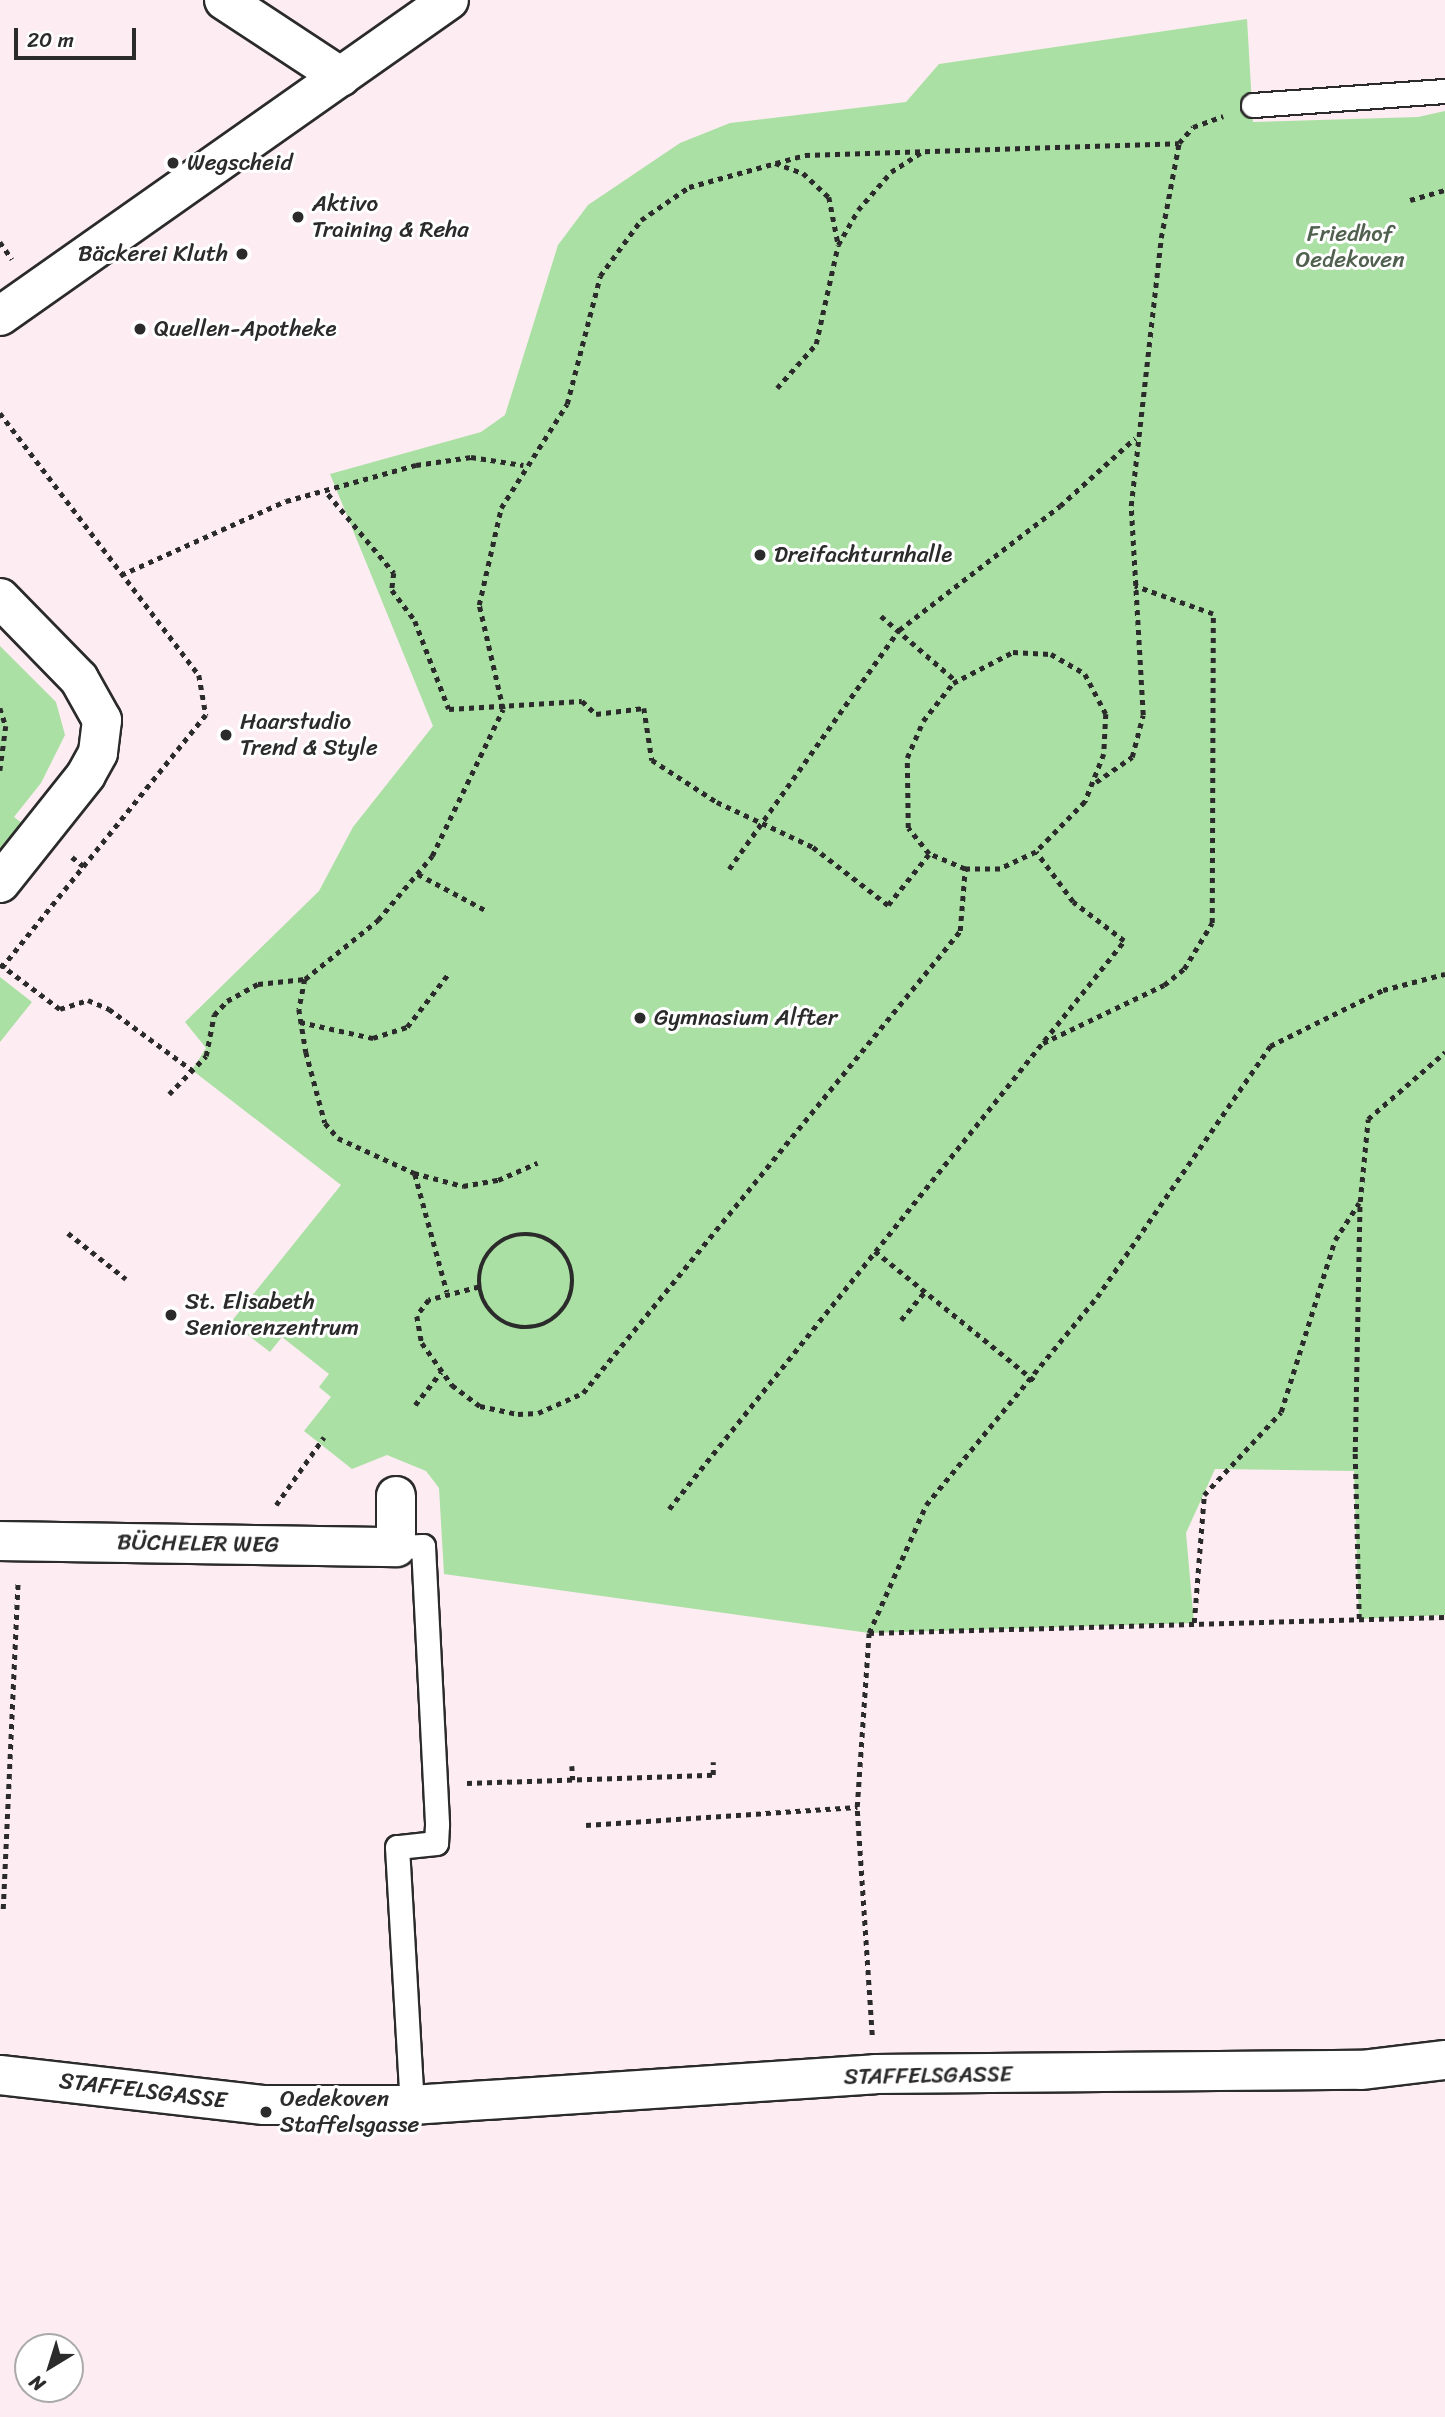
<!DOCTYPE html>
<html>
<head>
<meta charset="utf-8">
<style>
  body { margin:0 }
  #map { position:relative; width:1445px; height:2417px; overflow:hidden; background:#fdecf2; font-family:Sriracha,sans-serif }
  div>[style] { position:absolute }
  .green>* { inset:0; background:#aae0a3 }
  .path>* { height:4.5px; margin-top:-2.25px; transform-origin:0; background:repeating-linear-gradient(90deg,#2b2b2b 0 5px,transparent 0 10px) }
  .path>.ring { margin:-2.25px; padding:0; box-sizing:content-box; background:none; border:4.5px solid #2b2b2b; border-radius:50% }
  .roads { filter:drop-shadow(2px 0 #2b2b2b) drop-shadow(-2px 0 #2b2b2b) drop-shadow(0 2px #2b2b2b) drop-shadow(0 -2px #2b2b2b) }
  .service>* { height:23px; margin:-11.5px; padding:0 11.5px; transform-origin:11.5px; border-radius:11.5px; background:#fff }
  .minor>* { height:38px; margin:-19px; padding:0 19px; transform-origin:19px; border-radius:19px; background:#fff }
  .tertiary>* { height:38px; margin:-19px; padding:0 19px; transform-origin:19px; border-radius:19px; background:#fff }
  .dots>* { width:19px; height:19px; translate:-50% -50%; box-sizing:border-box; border:4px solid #fff; border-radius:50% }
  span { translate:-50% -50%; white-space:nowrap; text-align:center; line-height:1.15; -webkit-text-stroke:6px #fff; paint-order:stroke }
  .poi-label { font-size:23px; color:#2b2b2b }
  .left { translate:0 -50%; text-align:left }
  .right { translate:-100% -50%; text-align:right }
  .park-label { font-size:23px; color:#51614f }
  .street-label { font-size:23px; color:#2b2b2b }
  .north { position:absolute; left:14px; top:2333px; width:70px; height:70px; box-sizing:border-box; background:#fff; border:2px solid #aaa; border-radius:50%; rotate:218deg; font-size:19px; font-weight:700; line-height:28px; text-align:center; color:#2b2b2b }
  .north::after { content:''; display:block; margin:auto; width:24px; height:32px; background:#2b2b2b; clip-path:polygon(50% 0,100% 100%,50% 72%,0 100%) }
  .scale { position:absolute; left:14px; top:28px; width:122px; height:32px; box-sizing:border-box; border:4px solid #2b2b2b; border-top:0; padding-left:9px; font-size:21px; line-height:24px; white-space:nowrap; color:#2b2b2b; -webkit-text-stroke:5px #fff; paint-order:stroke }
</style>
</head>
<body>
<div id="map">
  <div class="green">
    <i style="clip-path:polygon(1247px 19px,1253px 122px,1418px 117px,1445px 111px,1445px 1615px,1359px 1619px,1354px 1471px,1215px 1469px,1186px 1533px,1194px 1623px,869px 1633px,444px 1574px,439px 1488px,426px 1471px,387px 1455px,352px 1469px,304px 1431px,331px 1397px,319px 1387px,329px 1374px,282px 1337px,270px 1352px,231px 1322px,341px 1185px,192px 1070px,206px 1048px,185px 1022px,319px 891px,353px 827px,433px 726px,330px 474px,481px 432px,505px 415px,558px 245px,588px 205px,680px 143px,730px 123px,906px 102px,939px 64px)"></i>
    <i style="clip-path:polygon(0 646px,56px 702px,65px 735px,41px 783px,14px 817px,23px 824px,0 853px)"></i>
    <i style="clip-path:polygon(0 977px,32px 1002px,0 1042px)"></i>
  </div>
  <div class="path">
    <i style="left:775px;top:163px;width:30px;rotate:20deg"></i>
    <i style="left:803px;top:173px;width:35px;rotate:43deg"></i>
    <i style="left:829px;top:197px;width:47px;rotate:78.9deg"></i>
    <i style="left:1410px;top:200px;width:36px;rotate:-16deg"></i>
    <i style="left:0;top:242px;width:21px;rotate:55deg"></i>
    <i style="left:777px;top:388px;width:59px;rotate:-48.4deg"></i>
    <i style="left:816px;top:344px;width:101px;rotate:-77.5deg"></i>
    <i style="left:838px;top:245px;width:40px;rotate:-60.3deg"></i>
    <i style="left:858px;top:210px;width:50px;rotate:-49deg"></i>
    <i style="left:891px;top:172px;width:40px;rotate:-32.9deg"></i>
    <i style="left:0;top:413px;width:329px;rotate:52.8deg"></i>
    <i style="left:199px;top:675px;width:41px;rotate:80.1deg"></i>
    <i style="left:206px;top:715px;width:328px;rotate:128.9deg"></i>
    <i style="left:328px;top:494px;width:103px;rotate:50.1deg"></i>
    <i style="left:394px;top:573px;width:17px;rotate:97deg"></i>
    <i style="left:392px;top:590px;width:39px;rotate:53deg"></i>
    <i style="left:415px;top:621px;width:94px;rotate:68.9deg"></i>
    <i style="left:449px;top:709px;width:133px;rotate:-3.4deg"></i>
    <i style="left:582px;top:701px;width:19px;rotate:43deg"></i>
    <i style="left:596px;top:714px;width:48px;rotate:-7.1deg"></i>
    <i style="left:644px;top:708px;width:53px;rotate:81.3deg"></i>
    <i style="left:652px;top:760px;width:77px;rotate:32.9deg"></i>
    <i style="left:717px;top:802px;width:106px;rotate:25.1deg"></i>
    <i style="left:813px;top:847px;width:95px;rotate:37.7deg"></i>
    <i style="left:888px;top:905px;width:65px;rotate:-51.2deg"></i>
    <i style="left:121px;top:575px;width:181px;rotate:-24.2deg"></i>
    <i style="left:286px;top:501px;width:135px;rotate:-15.5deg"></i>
    <i style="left:416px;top:465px;width:56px;rotate:-8.3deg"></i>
    <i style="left:471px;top:457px;width:53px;rotate:8.7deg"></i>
    <i style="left:881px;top:616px;width:99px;rotate:40.9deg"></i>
    <i style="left:1013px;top:652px;width:38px;rotate:3deg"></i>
    <i style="left:1051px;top:654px;width:39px;rotate:30deg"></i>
    <i style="left:1085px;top:674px;width:45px;rotate:62.3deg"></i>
    <i style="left:1106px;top:714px;width:40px;rotate:92.9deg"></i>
    <i style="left:1104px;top:754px;width:52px;rotate:111.6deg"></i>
    <i style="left:1085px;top:802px;width:70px;rotate:134.4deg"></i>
    <i style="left:1036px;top:852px;width:40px;rotate:155deg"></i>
    <i style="left:1000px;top:869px;width:35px;rotate:180deg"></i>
    <i style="left:965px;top:869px;width:39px;rotate:-157deg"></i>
    <i style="left:929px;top:854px;width:33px;rotate:-129deg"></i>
    <i style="left:908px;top:828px;width:70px;rotate:-90.8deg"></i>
    <i style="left:907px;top:758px;width:40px;rotate:-66.6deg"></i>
    <i style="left:923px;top:721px;width:48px;rotate:-51.7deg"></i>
    <i style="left:953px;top:683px;width:68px;rotate:-27.3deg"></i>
    <i style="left:0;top:708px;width:19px;rotate:72deg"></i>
    <i style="left:6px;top:726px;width:45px;rotate:97.6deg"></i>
    <i style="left:1096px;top:782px;width:44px;rotate:-34.8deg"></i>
    <i style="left:1132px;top:757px;width:43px;rotate:-75.3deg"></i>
    <i style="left:1143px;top:715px;width:209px;rotate:-93.3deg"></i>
    <i style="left:1131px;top:506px;width:270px;rotate:-83.6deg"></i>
    <i style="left:1161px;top:238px;width:97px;rotate:-79.3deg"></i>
    <i style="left:1179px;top:143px;width:21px;rotate:-49deg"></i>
    <i style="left:1193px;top:127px;width:32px;rotate:-20deg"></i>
    <i style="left:72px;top:857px;width:16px;rotate:38deg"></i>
    <i style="left:729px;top:869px;width:293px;rotate:-54.6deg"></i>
    <i style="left:899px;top:630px;width:203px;rotate:-37.6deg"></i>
    <i style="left:1060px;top:506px;width:101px;rotate:-42.2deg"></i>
    <i style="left:418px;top:874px;width:78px;rotate:28.2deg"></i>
    <i style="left:0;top:964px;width:75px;rotate:36.9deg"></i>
    <i style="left:60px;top:1009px;width:29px;rotate:-18deg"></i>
    <i style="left:88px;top:1000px;width:23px;rotate:23deg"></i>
    <i style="left:109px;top:1009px;width:103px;rotate:36.3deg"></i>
    <i style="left:305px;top:979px;width:31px;rotate:101deg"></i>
    <i style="left:299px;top:1009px;width:44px;rotate:80.8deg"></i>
    <i style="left:306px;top:1052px;width:73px;rotate:75deg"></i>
    <i style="left:325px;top:1123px;width:20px;rotate:49deg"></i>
    <i style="left:338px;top:1138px;width:84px;rotate:24.7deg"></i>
    <i style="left:414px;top:1173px;width:51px;rotate:14.9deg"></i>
    <i style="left:463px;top:1186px;width:36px;rotate:-10deg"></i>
    <i style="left:498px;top:1180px;width:43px;rotate:-23.6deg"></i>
    <i style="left:300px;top:1022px;width:75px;rotate:12.4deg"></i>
    <i style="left:373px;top:1038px;width:36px;rotate:-18deg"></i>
    <i style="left:407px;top:1027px;width:68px;rotate:-52.1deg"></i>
    <i style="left:1043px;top:1043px;width:134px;rotate:-25.6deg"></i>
    <i style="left:1164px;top:985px;width:26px;rotate:-39deg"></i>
    <i style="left:1184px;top:969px;width:54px;rotate:-58.7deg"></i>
    <i style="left:1212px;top:923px;width:309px;rotate:-89.8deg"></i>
    <i style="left:1213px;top:614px;width:83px;rotate:-160.3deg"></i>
    <i style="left:169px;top:1094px;width:53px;rotate:-45.8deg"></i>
    <i style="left:206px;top:1056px;width:42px;rotate:-79deg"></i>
    <i style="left:214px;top:1015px;width:19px;rotate:-47deg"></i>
    <i style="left:227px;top:1001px;width:35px;rotate:-29deg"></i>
    <i style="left:258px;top:984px;width:47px;rotate:-6.1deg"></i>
    <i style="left:305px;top:979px;width:94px;rotate:-38.9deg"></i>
    <i style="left:378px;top:920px;width:84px;rotate:-49.8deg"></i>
    <i style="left:432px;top:856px;width:163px;rotate:-64.2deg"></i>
    <i style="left:503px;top:709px;width:107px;rotate:-103deg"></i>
    <i style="left:479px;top:605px;width:99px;rotate:-77.2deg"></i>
    <i style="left:501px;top:508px;width:123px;rotate:-57.6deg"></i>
    <i style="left:567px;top:404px;width:132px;rotate:-75.5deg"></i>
    <i style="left:600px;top:276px;width:69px;rotate:-53.8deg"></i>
    <i style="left:641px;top:220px;width:58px;rotate:-34.5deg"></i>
    <i style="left:689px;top:187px;width:120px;rotate:-15.4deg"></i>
    <i style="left:805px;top:155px;width:374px;rotate:-1.8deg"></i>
    <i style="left:415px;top:1174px;width:122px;rotate:74.8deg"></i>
    <i style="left:68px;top:1233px;width:74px;rotate:38.4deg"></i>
    <i class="ring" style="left:479px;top:1234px;width:89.5px;height:89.5px"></i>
    <i style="left:875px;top:1251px;width:206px;rotate:39.1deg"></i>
    <i style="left:479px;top:1287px;width:52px;rotate:165.4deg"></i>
    <i style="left:429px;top:1300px;width:20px;rotate:127deg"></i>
    <i style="left:417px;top:1316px;width:27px;rotate:80deg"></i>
    <i style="left:422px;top:1343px;width:52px;rotate:54.5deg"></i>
    <i style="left:452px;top:1385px;width:35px;rotate:37deg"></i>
    <i style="left:480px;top:1406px;width:39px;rotate:12deg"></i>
    <i style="left:518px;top:1414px;width:20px;rotate:-3deg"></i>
    <i style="left:538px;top:1413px;width:49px;rotate:-24deg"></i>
    <i style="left:583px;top:1393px;width:596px;rotate:-50.78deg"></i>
    <i style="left:960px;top:931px;width:62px;rotate:-85.4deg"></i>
    <i style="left:901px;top:1320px;width:38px;rotate:-50deg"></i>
    <i style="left:415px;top:1405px;width:42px;rotate:-51.8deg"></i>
    <i style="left:276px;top:1505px;width:83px;rotate:-54.8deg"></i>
    <i style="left:669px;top:1509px;width:728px;rotate:-51.3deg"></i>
    <i style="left:1124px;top:941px;width:64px;rotate:-142.6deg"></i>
    <i style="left:1073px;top:902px;width:62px;rotate:-126.5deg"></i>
    <i style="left:1359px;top:1619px;width:167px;rotate:-91.4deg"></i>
    <i style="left:1355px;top:1452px;width:250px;rotate:-88.9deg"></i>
    <i style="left:1360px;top:1202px;width:83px;rotate:-84.5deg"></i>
    <i style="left:1368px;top:1119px;width:102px;rotate:-41deg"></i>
    <i style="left:1194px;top:1623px;width:128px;rotate:-85.5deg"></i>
    <i style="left:1204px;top:1495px;width:113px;rotate:-47.1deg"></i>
    <i style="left:1281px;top:1412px;width:180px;rotate:-72.6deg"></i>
    <i style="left:1335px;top:1240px;width:44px;rotate:-57deg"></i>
    <i style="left:869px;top:1633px;width:140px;rotate:-66deg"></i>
    <i style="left:926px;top:1505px;width:269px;rotate:-50.6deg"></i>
    <i style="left:1097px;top:1297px;width:305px;rotate:-55.4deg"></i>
    <i style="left:1270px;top:1046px;width:126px;rotate:-26.4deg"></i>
    <i style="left:1383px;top:990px;width:64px;rotate:-14.5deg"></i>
    <i style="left:572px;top:1766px;width:14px;rotate:86deg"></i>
    <i style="left:467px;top:1783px;width:246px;rotate:-1.9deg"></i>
    <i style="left:713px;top:1775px;width:13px;rotate:-90deg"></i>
    <i style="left:586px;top:1825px;width:272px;rotate:-3.8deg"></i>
    <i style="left:3px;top:1909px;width:328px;rotate:-87.4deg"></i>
    <i style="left:872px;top:2035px;width:228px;rotate:-93.8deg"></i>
    <i style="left:857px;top:1807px;width:174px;rotate:-86.1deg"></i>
    <i style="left:869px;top:1633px;width:576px;rotate:-1.59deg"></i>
  </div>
  <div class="roads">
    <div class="service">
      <i style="left:1253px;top:105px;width:193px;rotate:-4.2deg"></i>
      <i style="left:396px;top:1547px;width:27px;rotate:-2deg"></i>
      <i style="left:423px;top:1546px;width:279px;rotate:87.1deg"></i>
      <i style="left:437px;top:1825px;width:18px;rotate:93deg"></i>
      <i style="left:436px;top:1843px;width:39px;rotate:174deg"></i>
      <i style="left:397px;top:1847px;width:258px;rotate:86.7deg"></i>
    </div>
    <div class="minor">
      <i style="left:224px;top:0;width:140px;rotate:33.3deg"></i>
      <i style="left:0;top:598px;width:113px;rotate:45.7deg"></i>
      <i style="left:79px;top:679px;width:47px;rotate:60.7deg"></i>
      <i style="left:102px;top:720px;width:33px;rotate:97deg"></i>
      <i style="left:98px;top:753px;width:25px;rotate:119deg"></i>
      <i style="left:86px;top:775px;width:138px;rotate:128.5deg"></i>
      <i style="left:0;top:1541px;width:396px;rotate:0.9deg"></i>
      <i style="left:396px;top:1547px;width:51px;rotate:-90deg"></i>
      <i style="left:0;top:2075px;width:266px;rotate:6.5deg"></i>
      <i style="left:264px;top:2105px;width:148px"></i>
      <i style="left:412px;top:2105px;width:464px;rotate:-3.8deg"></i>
      <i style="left:875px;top:2074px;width:486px;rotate:-0.5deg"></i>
      <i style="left:1361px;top:2070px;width:85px;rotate:-6.8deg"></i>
    </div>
    <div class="tertiary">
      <i style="left:0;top:316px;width:549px;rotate:-35.14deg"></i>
    </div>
  </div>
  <div class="dots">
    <i style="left:173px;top:163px;background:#2b2b2b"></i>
    <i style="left:298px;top:217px;background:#2b2b2b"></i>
    <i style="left:242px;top:254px;background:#2b2b2b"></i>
    <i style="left:140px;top:329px;background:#2b2b2b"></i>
    <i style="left:760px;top:555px;background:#2b2b2b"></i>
    <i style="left:226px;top:735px;background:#2b2b2b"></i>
    <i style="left:640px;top:1018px;background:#2b2b2b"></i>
    <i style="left:171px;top:1315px;background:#2b2b2b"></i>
    <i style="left:266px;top:2112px;background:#2b2b2b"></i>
  </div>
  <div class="poi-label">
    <span class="left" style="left:187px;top:163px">Wegscheid</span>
    <span class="left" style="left:312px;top:217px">Aktivo<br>Training &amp; Reha</span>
    <span class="right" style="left:228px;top:254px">Bäckerei Kluth</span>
    <span class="left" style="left:154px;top:329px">Quellen-Apotheke</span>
    <span class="left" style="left:774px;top:555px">Dreifachturnhalle</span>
    <span class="left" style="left:240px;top:735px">Haarstudio<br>Trend &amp; Style</span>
    <span class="left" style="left:654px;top:1018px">Gymnasium Alfter</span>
    <span class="left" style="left:185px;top:1315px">St. Elisabeth<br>Seniorenzentrum</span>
    <span class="left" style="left:280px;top:2112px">Oedekoven<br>Staffelsgasse</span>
  </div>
  <div class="park-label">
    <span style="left:1350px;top:247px">Friedhof<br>Oedekoven</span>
  </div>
  <div class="street-label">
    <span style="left:198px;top:1544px;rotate:1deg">BÜCHELER WEG</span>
    <span style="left:928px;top:2076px;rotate:-1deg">STAFFELSGASSE</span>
    <span style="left:143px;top:2091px;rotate:7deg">STAFFELSGASSE</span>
  </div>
  <div class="north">N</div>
  <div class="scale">20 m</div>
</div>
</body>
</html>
